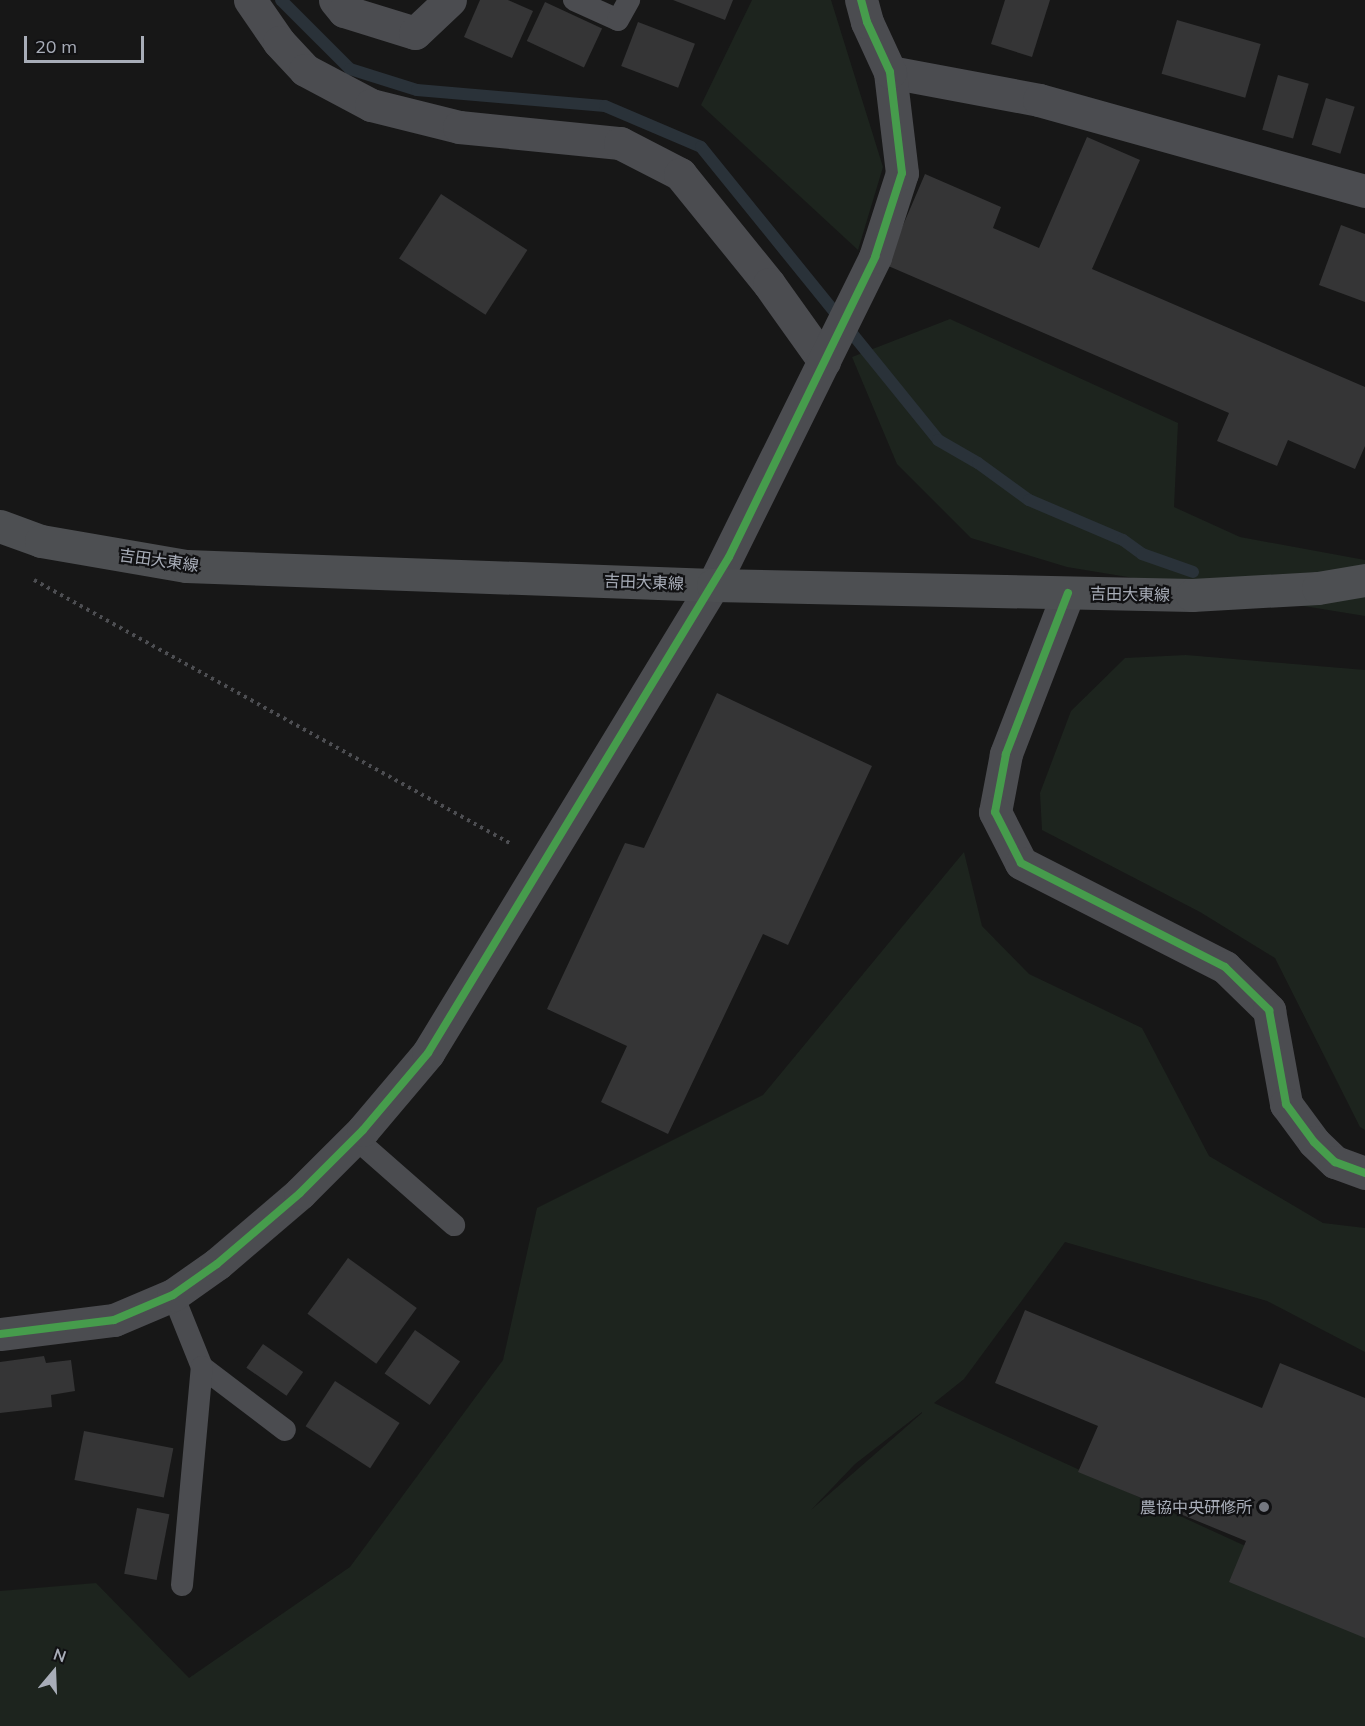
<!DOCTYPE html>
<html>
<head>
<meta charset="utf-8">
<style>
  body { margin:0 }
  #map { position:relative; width:1365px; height:1726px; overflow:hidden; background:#171717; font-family:Mulish,"Noto Sans JP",sans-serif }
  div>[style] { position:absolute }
  .green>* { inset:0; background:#1d241e }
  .stream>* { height:12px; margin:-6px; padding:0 6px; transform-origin:6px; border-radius:6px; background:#2a3239 }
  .building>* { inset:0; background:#353536; transform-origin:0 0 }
  .path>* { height:4px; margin-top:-2px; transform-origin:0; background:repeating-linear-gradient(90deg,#4d4e52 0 3px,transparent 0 7.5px) }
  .service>* { height:22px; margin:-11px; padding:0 11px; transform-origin:11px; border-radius:11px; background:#4b4c50 }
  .minor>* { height:33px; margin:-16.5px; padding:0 16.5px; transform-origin:16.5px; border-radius:16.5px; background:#4b4c50 }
  .tertiary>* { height:33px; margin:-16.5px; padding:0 16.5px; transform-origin:16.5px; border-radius:16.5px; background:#4b4c50 }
  .primary>* { height:33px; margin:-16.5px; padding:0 16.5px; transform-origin:16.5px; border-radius:16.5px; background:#4d4f52 }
  .cycleway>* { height:8px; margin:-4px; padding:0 4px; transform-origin:4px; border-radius:4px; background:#469c4c }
  .dots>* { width:16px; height:16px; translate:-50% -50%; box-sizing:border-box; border:3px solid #111113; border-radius:50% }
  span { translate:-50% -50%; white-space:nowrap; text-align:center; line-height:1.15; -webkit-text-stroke:4.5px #111113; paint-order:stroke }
  .street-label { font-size:16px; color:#a8adb8 }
  .poi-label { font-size:16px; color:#a8adb8 }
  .right { translate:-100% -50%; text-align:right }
  .north { position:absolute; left:24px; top:1642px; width:60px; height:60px; -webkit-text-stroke:4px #111113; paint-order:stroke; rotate:19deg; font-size:16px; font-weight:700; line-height:24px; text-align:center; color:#a8adb8 }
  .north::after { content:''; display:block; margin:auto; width:21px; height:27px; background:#a8adb8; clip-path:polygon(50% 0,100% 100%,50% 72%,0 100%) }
  .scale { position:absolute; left:24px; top:36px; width:120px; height:27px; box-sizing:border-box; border:3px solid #a8adb8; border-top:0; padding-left:8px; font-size:18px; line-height:21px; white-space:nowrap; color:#a8adb8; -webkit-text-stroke:4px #111113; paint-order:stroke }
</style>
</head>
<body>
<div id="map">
  <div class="green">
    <i style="clip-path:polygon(752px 0,831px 0,883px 167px,858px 250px,701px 105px)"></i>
    <i style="clip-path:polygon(950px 319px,1178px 423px,1174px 507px,1240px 537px,1365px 560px,1365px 616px,1067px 567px,971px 538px,897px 464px,852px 357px)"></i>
    <i style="clip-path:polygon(1186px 655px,1365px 670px,1365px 1130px,1360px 1127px,1275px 958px,1200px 912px,1042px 830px,1040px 793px,1071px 711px,1125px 658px)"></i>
    <i style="clip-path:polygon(evenodd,964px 852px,982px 926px,1029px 974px,1142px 1028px,1209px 1156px,1323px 1223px,1365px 1228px,1365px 1352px,1267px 1301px,1065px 1242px,964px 1379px,934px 1403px,1365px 1601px,1365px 1726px,0 1726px,0 1591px,96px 1583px,189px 1678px,350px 1567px,503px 1360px,537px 1208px,763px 1095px,964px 852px,922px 1412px,922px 1413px,811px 1510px,855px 1464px,922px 1412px)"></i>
  </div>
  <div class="stream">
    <i style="left:281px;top:0;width:98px;rotate:45deg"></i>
    <i style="left:350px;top:69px;width:70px;rotate:17.4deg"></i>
    <i style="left:417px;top:90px;width:189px;rotate:4.9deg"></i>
    <i style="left:605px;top:106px;width:104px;rotate:23.1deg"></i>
    <i style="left:701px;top:147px;width:377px;rotate:51deg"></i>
    <i style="left:938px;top:440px;width:46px;rotate:29.9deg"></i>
    <i style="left:978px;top:463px;width:63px;rotate:36deg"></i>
    <i style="left:1029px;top:500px;width:102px;rotate:23.1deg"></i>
    <i style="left:1123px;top:540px;width:24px;rotate:36deg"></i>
    <i style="left:1142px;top:554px;width:54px;rotate:19.4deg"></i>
  </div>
  <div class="building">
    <i style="clip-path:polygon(480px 0,508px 0,533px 11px,512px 58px,464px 37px)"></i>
    <i style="clip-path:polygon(673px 0,733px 0,725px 20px)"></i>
    <i style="clip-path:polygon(1005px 0,1050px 0,1032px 57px,991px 44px)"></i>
    <i style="left:545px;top:2px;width:63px;height:43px;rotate:25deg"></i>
    <i style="left:1177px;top:20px;width:87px;height:56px;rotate:16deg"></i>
    <i style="left:638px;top:22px;width:61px;height:47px;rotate:21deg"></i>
    <i style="left:1278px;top:75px;width:32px;height:57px;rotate:16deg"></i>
    <i style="left:1326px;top:98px;width:30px;height:49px;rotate:17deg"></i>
    <i style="clip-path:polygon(1087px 137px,1140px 160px,1092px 269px,1365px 387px,1365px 446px,1355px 469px,1288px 440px,1277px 466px,1217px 441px,1229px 413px,886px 265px,925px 174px,1001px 207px,993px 228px,1039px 248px)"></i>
    <i style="left:441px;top:194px;width:103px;height:77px;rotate:33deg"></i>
    <i style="clip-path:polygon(1341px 225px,1365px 234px,1365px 302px,1319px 285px)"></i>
    <i style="clip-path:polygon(717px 693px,872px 766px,788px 945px,763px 934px,668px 1134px,601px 1102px,627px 1046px,547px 1009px,625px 843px,644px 848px)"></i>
    <i style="left:348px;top:1258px;width:85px;height:69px;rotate:36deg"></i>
    <i style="clip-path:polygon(1025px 1310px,1262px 1408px,1280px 1363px,1365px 1398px,1365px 1638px,1229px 1582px,1246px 1541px,1078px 1472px,1098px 1426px,995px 1383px)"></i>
    <i style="left:415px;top:1330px;width:55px;height:53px;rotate:35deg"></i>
    <i style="left:263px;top:1344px;width:49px;height:29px;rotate:35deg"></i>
    <i style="clip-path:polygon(44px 1356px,46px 1363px,71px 1360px,75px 1391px,51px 1395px,52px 1407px,0 1413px,0 1362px)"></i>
    <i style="left:335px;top:1381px;width:77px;height:54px;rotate:33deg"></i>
    <i style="left:84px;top:1431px;width:91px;height:50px;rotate:11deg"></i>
    <i style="left:137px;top:1508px;width:33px;height:67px;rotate:11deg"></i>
  </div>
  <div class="path">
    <i style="left:34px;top:580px;width:547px;rotate:28.95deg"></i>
  </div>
  <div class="service">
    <i style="left:574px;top:0;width:48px;rotate:24.4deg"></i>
    <i style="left:618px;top:20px;width:23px;rotate:-61deg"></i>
    <i style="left:355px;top:1138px;width:132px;rotate:41.3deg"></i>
    <i style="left:173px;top:1295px;width:78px;rotate:68.1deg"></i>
    <i style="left:202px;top:1367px;width:104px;rotate:37.2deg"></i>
    <i style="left:182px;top:1585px;width:219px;rotate:-84.8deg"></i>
  </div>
  <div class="minor">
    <i style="left:250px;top:0;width:51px;rotate:55.4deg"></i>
    <i style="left:279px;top:42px;width:38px;rotate:47deg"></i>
    <i style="left:305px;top:70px;width:75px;rotate:27.9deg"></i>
    <i style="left:371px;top:105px;width:91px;rotate:14deg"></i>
    <i style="left:459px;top:127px;width:162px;rotate:5.7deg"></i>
    <i style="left:620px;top:143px;width:68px;rotate:27.3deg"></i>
    <i style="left:680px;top:174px;width:141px;rotate:51deg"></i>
    <i style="left:769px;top:284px;width:95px;rotate:54.5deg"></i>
    <i style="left:335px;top:0;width:14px;rotate:51deg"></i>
    <i style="left:344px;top:11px;width:74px;rotate:17.2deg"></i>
    <i style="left:415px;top:33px;width:48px;rotate:-43.3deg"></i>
    <i style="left:890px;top:72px;width:152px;rotate:10.6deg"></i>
    <i style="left:1039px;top:100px;width:338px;rotate:15.6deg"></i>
    <i style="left:713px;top:585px;width:366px;rotate:-63.7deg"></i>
    <i style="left:875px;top:257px;width:88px;rotate:-72.2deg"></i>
    <i style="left:902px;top:173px;width:102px;rotate:-96.8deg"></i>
    <i style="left:890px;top:72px;width:55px;rotate:-114.7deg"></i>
    <i style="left:867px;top:22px;width:23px;rotate:-105deg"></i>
  </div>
  <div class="tertiary">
    <i style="left:1068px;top:593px;width:173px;rotate:111.1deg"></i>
    <i style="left:1006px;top:754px;width:59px;rotate:100.7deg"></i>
    <i style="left:995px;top:812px;width:57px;rotate:63deg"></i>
    <i style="left:1021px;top:863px;width:229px;rotate:27deg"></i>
    <i style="left:1225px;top:967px;width:62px;rotate:44.3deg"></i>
    <i style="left:1269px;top:1010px;width:96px;rotate:79.7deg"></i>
    <i style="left:1286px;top:1104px;width:47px;rotate:53.6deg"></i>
    <i style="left:1314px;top:1142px;width:29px;rotate:44deg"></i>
    <i style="left:1335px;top:1162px;width:32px;rotate:20deg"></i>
    <i style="left:0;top:1334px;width:115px;rotate:-7deg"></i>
    <i style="left:114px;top:1320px;width:64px;rotate:-23deg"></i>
    <i style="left:173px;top:1295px;width:54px;rotate:-35.2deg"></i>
    <i style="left:217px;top:1264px;width:109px;rotate:-40.5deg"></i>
    <i style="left:300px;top:1193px;width:89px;rotate:-45deg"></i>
    <i style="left:363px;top:1130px;width:101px;rotate:-49.8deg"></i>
    <i style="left:428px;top:1053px;width:548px;rotate:-58.66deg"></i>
  </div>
  <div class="primary">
    <i style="left:0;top:526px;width:44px;rotate:20.1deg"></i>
    <i style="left:41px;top:541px;width:147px;rotate:9.8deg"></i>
    <i style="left:186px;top:566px;width:527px;rotate:2.06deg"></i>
    <i style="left:713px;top:585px;width:479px;rotate:1.2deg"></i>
    <i style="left:1192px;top:595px;width:126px;rotate:-3.2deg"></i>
    <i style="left:1318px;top:588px;width:48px;rotate:-9.7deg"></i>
  </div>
  <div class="cycleway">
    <i style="left:1068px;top:593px;width:173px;rotate:111.1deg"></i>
    <i style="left:1006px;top:754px;width:59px;rotate:100.7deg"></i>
    <i style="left:995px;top:812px;width:57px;rotate:63deg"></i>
    <i style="left:1021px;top:863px;width:229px;rotate:27deg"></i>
    <i style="left:1225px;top:967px;width:62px;rotate:44.3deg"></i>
    <i style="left:1269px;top:1010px;width:96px;rotate:79.7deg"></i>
    <i style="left:1286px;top:1104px;width:47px;rotate:53.6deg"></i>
    <i style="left:1314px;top:1142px;width:29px;rotate:44deg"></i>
    <i style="left:1335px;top:1162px;width:32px;rotate:20deg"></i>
    <i style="left:0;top:1334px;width:115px;rotate:-7deg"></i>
    <i style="left:114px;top:1320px;width:64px;rotate:-23deg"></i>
    <i style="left:173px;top:1295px;width:54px;rotate:-35.2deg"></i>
    <i style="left:217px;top:1264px;width:109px;rotate:-40.5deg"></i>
    <i style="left:300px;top:1193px;width:89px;rotate:-45deg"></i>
    <i style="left:363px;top:1130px;width:101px;rotate:-49.8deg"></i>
    <i style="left:428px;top:1053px;width:580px;rotate:-58.75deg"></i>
    <i style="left:729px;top:557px;width:334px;rotate:-64deg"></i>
    <i style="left:875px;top:257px;width:88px;rotate:-72.2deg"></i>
    <i style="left:902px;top:173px;width:102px;rotate:-96.8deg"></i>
    <i style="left:890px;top:72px;width:55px;rotate:-114.7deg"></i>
    <i style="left:867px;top:22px;width:23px;rotate:-105deg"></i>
  </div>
  <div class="dots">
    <i style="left:1264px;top:1507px;background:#757880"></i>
  </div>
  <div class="street-label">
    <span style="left:159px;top:560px;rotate:8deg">吉田大東線</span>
    <span style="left:644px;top:582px;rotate:2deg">吉田大東線</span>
    <span style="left:1130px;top:594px;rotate:1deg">吉田大東線</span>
  </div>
  <div class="poi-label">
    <span class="right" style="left:1252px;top:1507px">農協中央研修所</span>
  </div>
  <div class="north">N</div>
  <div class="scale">20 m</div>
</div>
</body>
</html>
